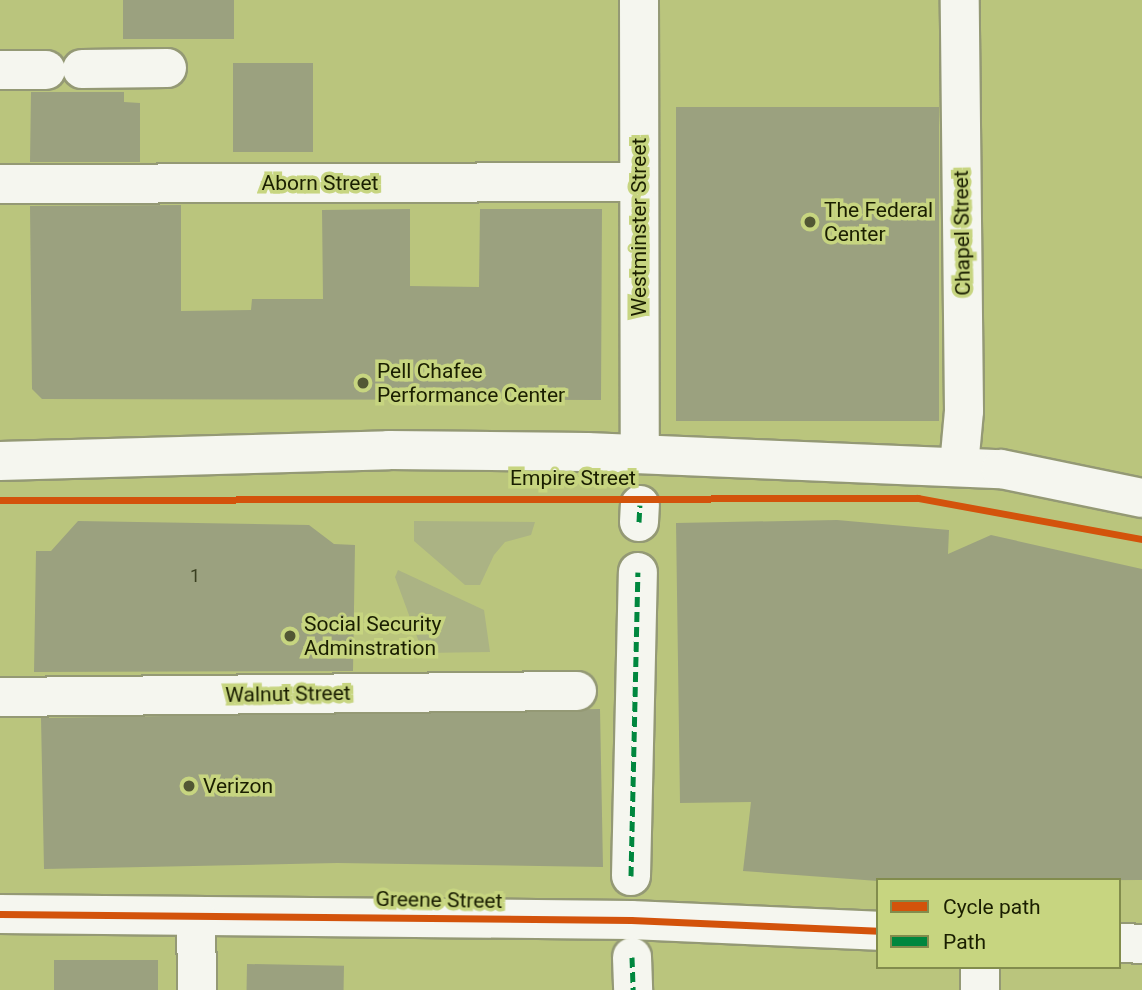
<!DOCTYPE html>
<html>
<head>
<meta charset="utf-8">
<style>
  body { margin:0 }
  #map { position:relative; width:1142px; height:990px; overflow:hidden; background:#bac194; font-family:Roboto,sans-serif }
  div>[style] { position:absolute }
  .built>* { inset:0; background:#bac57d }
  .green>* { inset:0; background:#abb384 }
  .building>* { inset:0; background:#9ba17f; transform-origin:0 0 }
  .roads { filter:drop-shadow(2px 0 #949975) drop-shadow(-2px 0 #949975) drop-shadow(0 2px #949975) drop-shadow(0 -2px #949975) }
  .minor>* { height:38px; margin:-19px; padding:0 19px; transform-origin:19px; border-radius:19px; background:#f5f6ef }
  .major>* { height:38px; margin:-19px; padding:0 19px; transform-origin:19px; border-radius:19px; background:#f5f6ef }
  .quiet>* { height:5px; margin-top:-2.5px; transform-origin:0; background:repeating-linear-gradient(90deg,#00873e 0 10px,transparent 0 15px) }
  .cycleway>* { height:7px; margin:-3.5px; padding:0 3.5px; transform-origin:3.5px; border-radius:3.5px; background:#d3530b }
  .dots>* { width:19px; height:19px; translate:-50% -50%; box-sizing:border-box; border:4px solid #c7d580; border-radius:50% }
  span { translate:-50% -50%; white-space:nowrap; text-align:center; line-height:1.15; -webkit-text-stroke:7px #c7d580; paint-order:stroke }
  .number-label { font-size:18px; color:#3a3f20 }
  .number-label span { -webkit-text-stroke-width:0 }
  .street-label { font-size:21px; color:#1a1e00 }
  .poi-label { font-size:21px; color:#1a1e00 }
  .left { translate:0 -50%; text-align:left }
  .legend { position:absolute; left:876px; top:878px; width:245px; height:91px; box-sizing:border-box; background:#c7d580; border:2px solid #828c4d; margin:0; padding:9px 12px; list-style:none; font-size:21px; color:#1a1e00 }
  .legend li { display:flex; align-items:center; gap:14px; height:35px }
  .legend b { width:35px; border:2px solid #828c4d }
</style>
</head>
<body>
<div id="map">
  <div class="built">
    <i style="clip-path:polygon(evenodd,0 0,1142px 0,1142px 990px,0 990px,0 0,878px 880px,1119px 880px,1119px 967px,878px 967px,878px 880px)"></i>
  </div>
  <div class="green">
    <i style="clip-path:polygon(414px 521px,535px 522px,531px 535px,505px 542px,494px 555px,480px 585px,465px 585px,414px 541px)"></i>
    <i style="clip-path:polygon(398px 570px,484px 610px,490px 652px,423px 653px,395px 577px)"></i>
  </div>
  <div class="building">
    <i style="left:123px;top:0;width:111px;height:39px"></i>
    <i style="left:233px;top:63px;width:80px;height:89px"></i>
    <i style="clip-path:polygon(31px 92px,124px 92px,124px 102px,140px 103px,140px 162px,30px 162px)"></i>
    <i style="left:939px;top:107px;width:314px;height:263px;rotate:90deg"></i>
    <i style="clip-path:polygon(181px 205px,181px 311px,251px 310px,252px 299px,323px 299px,322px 210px,410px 209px,410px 286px,479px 287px,480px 209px,602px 209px,601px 400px,42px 399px,32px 389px,30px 206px)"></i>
    <i style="clip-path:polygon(837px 520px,949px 530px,948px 554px,991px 535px,1142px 569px,1142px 880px,878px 881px,743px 871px,751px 802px,680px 803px,676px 523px)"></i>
    <i style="clip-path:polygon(78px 521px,309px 525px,334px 544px,355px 545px,353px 671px,34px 672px,36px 551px,51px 551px)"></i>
    <i style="clip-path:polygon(600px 709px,603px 867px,337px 863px,44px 869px,41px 718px)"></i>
    <i style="left:158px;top:960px;width:30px;height:104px;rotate:90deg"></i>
    <i style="left:247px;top:964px;width:97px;height:26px;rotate:1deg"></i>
  </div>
  <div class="roads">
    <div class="minor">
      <i style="left:639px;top:0;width:454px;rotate:89.9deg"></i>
      <i style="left:82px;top:69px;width:85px;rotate:-0.7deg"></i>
      <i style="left:0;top:70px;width:46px"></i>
      <i style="left:0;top:184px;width:639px;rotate:-0.18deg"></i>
      <i style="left:959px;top:466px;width:55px;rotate:-84.8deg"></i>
      <i style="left:964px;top:411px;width:411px;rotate:-90.6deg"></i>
      <i style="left:639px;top:522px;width:17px;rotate:-87deg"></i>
      <i style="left:0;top:697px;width:577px;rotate:-0.6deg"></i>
      <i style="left:631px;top:876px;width:304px;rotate:-88.7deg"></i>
      <i style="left:0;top:914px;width:631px;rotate:0.54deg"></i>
      <i style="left:631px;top:920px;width:247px;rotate:2.5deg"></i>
      <i style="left:196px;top:916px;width:74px;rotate:89.2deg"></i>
      <i style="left:1119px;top:943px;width:23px;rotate:2deg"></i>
      <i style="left:632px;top:957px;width:33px;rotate:88deg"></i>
      <i style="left:980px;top:967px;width:23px;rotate:90deg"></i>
    </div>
    <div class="major">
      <i style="left:0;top:461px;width:389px;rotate:-1.6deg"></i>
      <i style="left:389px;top:450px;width:198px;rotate:0.6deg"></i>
      <i style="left:587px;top:452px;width:414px;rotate:2.4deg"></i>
      <i style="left:1001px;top:469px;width:144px;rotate:11.6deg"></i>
    </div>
  </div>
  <div class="quiet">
    <i style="left:639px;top:522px;width:17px;rotate:-87deg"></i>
    <i style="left:631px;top:876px;width:304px;rotate:-88.7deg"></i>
    <i style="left:632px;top:957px;width:33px;rotate:88deg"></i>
  </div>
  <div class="cycleway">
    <i style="left:0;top:500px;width:918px;rotate:-0.12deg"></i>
    <i style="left:918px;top:498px;width:228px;rotate:10.4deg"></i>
    <i style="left:0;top:914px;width:631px;rotate:0.54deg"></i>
    <i style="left:631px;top:920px;width:247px;rotate:2.5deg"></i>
  </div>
  <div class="dots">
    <i style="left:810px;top:222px;background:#525734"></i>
    <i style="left:363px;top:383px;background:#525734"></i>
    <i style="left:290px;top:636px;background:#525734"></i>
    <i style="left:189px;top:786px;background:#525734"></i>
  </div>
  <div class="number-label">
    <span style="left:195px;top:576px">1</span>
  </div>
  <div class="street-label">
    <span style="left:320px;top:183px">Aborn Street</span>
    <span style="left:639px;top:227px;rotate:-90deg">Westminster Street</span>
    <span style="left:962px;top:233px;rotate:-91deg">Chapel Street</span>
    <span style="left:573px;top:478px">Empire Street</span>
    <span style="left:288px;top:694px;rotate:-1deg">Walnut Street</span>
    <span style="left:439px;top:900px;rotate:1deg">Greene Street</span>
  </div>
  <div class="poi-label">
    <span class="left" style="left:824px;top:222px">The Federal<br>Center</span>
    <span class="left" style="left:377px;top:383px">Pell Chafee<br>Performance Center</span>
    <span class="left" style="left:304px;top:636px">Social Security<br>Adminstration</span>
    <span class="left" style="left:203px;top:786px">Verizon</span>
  </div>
  <ul class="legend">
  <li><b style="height:9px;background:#d3530b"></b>Cycle path</li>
  <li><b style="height:9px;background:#00873e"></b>Path</li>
  </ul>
</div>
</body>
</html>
